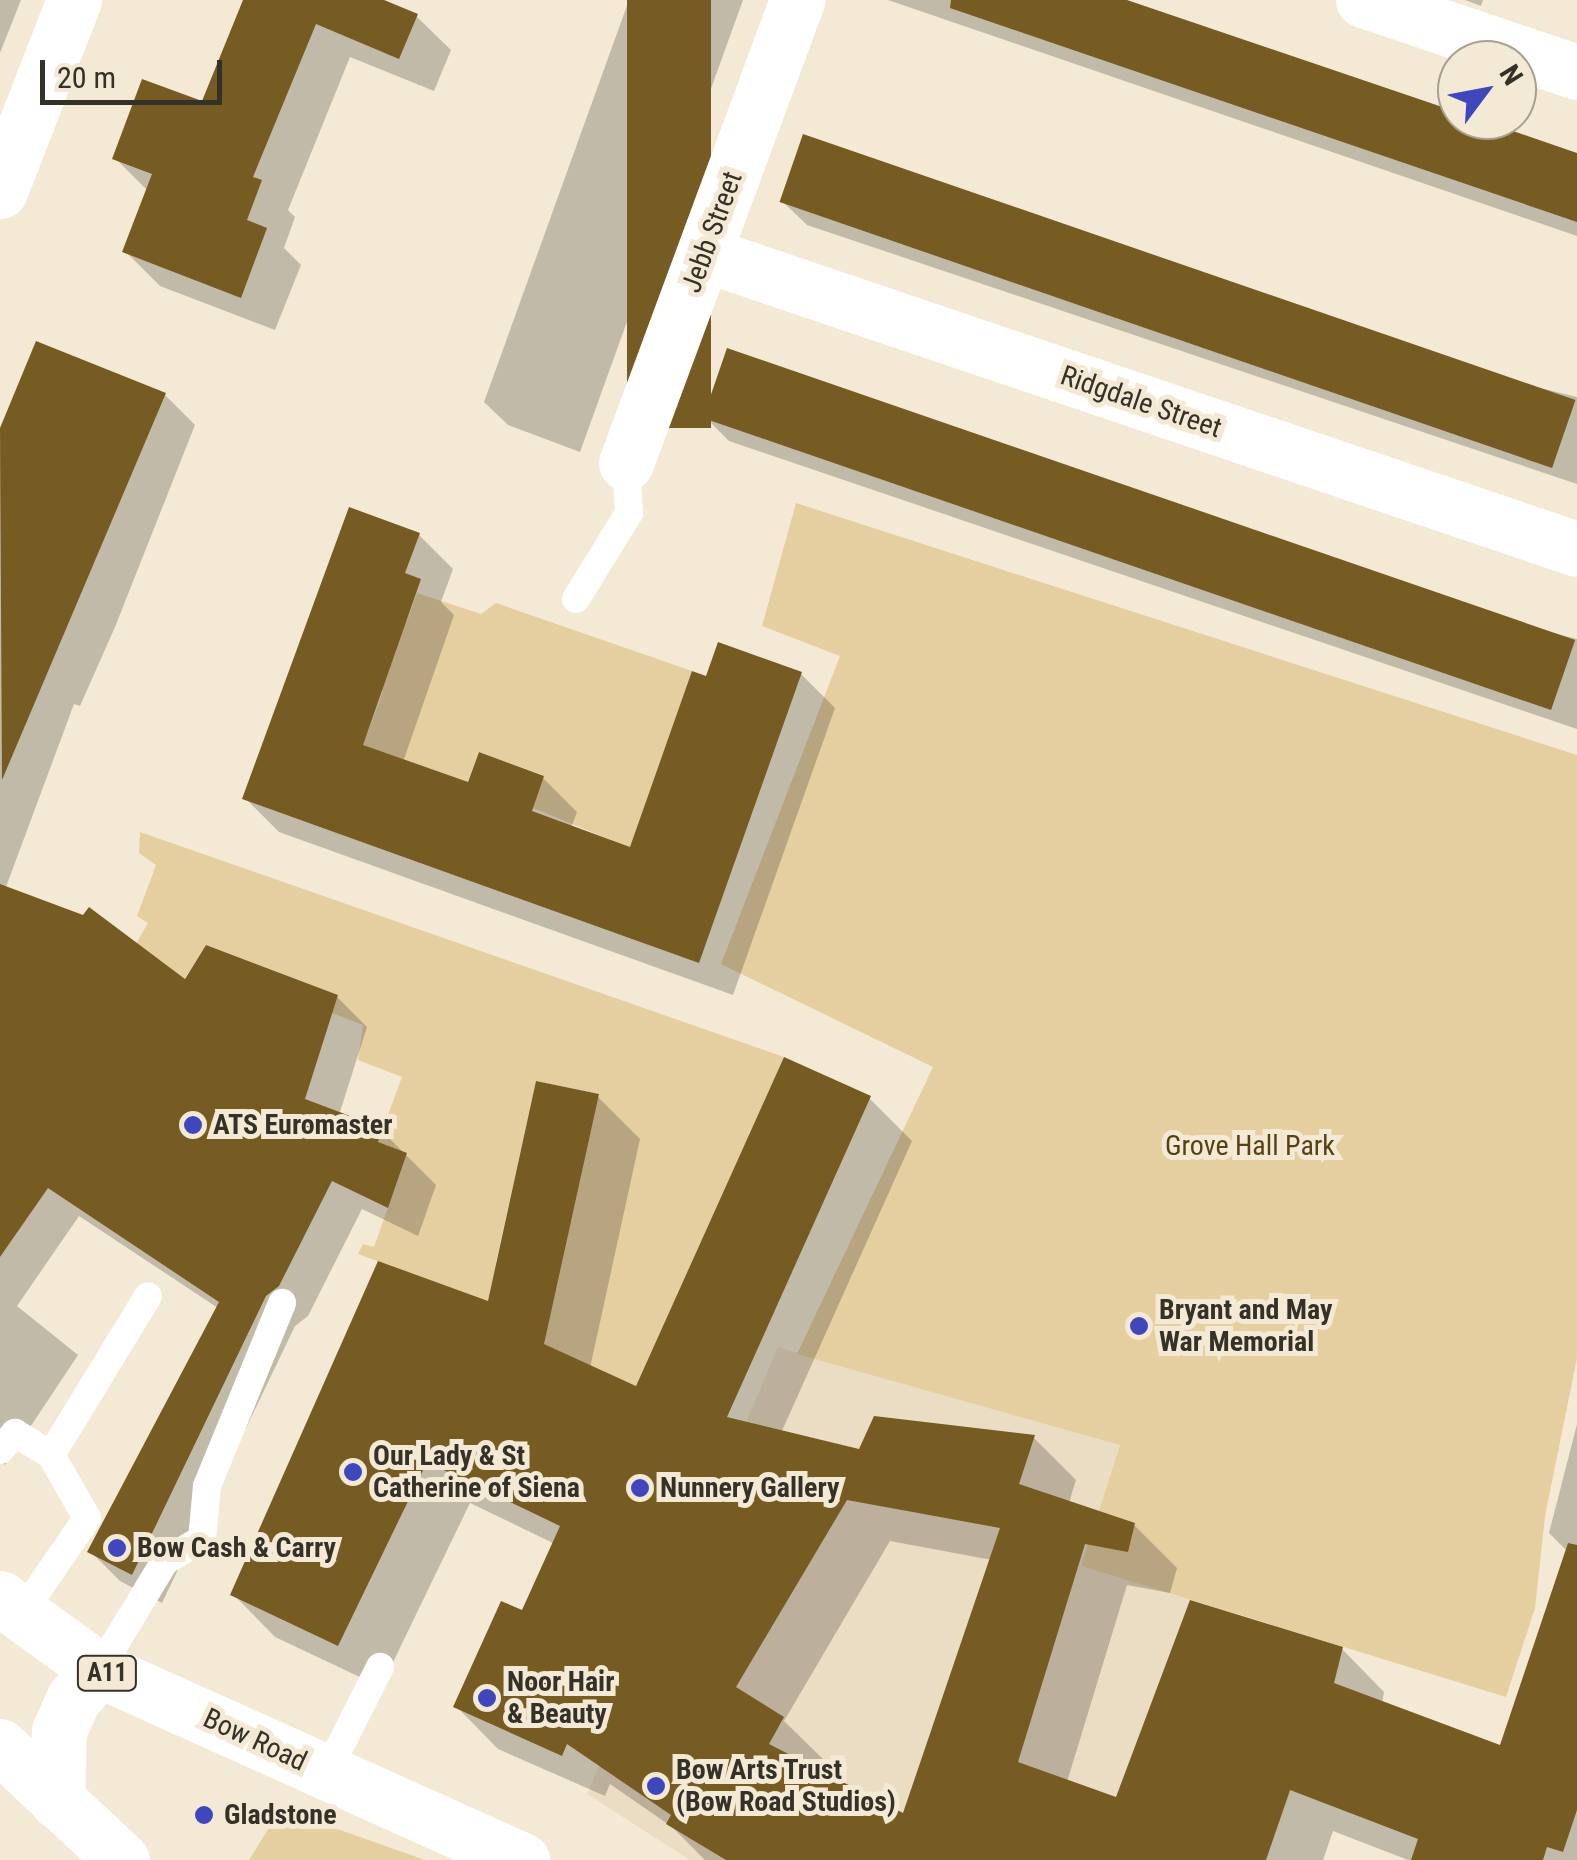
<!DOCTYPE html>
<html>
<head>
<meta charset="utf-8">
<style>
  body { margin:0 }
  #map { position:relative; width:1577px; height:1860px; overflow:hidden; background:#f3e9d4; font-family:"Roboto Condensed",sans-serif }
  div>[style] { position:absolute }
  .built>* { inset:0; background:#ebddc3 }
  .green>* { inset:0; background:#e5cea0 }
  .shadow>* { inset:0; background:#0003 }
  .building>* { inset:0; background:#765c22; transform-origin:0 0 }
  .service>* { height:28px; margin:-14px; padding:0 14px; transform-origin:14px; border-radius:14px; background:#fff }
  .minor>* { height:55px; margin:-27.5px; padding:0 27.5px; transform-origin:27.5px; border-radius:27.5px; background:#fff }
  .secondary>* { height:55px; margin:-27.5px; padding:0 27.5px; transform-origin:27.5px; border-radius:27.5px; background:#fff }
  .trunk>* { height:55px; margin:-27.5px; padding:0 27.5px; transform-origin:27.5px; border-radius:27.5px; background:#fff }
  .dots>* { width:28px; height:28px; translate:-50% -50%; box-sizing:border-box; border:5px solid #f3e9d4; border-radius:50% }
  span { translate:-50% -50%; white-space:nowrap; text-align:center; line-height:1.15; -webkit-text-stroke:10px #f3e9d4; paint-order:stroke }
  .shield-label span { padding:2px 8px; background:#f3e9d4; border:2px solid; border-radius:8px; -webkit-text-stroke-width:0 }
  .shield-label { font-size:25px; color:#353129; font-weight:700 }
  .street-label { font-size:28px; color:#353129 }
  .poi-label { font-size:28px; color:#353129; font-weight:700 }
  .left { translate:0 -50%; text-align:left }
  .park-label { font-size:28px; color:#554114 }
  .north { position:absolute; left:1437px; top:40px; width:100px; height:100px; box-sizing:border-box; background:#f3e9d4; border:2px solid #a79f90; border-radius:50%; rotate:58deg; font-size:28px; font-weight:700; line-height:40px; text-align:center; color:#353129 }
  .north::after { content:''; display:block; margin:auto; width:35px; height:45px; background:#4047bc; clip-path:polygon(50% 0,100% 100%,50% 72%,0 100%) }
  .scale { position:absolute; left:40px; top:60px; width:182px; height:45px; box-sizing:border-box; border:5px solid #353129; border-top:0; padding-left:12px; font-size:30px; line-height:35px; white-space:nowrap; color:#353129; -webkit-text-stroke:8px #f3e9d4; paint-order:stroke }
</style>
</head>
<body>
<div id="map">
  <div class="built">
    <i style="clip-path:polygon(778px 1347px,1120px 1445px,1081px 1566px,1343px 1647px,1266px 1860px,690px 1860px,587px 1794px)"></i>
  </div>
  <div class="green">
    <i style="clip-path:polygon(796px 503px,1577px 755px,1577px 1358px,1545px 1516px,1535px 1608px,1506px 1697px,1081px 1566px,1120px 1445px,797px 1354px,933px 1067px,721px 964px,840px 656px,762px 626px)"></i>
    <i style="clip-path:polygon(417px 593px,481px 614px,496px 603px,692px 671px,633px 849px,533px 808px,543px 775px,479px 752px,467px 783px,348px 743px,368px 732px,383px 691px,369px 686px,395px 617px,407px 621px)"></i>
    <i style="clip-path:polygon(evenodd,140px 832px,784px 1057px,636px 1386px,499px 1324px,421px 1277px,358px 1254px,363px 1244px,374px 1247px,407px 1154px,378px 1142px,402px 1077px,358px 1060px,363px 1025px,332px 1013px,338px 995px,206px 945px,95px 1118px,51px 1091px,148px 923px,137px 916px,156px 865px,139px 853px,140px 832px,536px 1081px,598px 1094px,497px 1263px,496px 1262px,536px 1081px)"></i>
    <i style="clip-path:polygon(275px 1818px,340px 1830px,425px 1860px,249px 1860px)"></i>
  </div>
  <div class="shadow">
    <i style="clip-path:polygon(0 0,21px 0,0 53px)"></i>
    <i style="clip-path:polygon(246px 0,378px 0,416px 16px,451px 50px,434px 91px,350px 57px,288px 210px,295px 217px,284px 248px,301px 265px,275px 330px,160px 286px,125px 251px,148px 191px,115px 158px,203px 104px)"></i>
    <i style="clip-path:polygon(629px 0,743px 0,580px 452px,508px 425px,484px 402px)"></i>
    <i style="clip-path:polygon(888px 0,1119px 0,1577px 156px,1577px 236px)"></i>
    <i style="clip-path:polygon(1465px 0,1483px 0,1481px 6px)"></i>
    <i style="clip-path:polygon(783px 202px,1577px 397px,1577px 484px,807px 225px)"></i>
    <i style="clip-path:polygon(37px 344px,165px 395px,195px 425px,115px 627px,80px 706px,74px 704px,0 903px,0 436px)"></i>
    <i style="clip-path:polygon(706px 418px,1577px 639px,1577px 729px,729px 441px)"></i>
    <i style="clip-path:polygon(419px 535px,453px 569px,441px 602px,454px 615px,403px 762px,469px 785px,543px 778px,577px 812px,571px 828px,632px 850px,708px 679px,801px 674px,835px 708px,733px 995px,279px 832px,245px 798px)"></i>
    <i style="clip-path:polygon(185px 982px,337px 997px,367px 1027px,339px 1115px,381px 1130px,436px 1185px,418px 1236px,362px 1209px,308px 1316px,295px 1326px,162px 1603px,120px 1581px,90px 1551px,218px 1308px,79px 1216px,17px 1306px,78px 1355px,5px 1465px,0 1460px,0 995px)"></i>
    <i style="clip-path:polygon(evenodd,598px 1097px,640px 1139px,590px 1368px,638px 1389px,869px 1098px,912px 1141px,781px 1433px,860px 1452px,1034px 1438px,1076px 1480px,1069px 1503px,1134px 1525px,1177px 1568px,1170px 1593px,1127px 1585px,1067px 1782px,1117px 1800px,1342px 1649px,1384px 1692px,1382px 1704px,1502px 1749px,1568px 1552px,1549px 1533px,1577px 1424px,1577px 1860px,1408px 1860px,1333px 1831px,1323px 1860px,705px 1860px,672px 1827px,610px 1784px,605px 1796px,498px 1749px,456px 1706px,523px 1613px,555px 1544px,470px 1503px,381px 1687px,275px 1637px,233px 1594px,490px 1305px,598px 1097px,890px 1541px,992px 1560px,905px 1817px,817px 1775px,825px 1761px,784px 1721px,890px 1541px)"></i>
  </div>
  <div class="building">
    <i style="clip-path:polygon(243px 0,384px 0,418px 14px,399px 59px,316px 24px,253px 177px,262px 180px,247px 220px,267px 228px,241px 298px,122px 252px,152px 174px,112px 159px,142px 79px,202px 101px)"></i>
    <i style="left:627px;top:0;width:84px;height:428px"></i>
    <i style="clip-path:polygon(951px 0,1127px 0,1457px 112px,1457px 120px,1481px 120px,1577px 153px,1577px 222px,950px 8px)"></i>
    <i style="left:803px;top:134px;width:817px;height:72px;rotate:19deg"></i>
    <i style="clip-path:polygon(36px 341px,166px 393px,2px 780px,0 428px)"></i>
    <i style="left:727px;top:348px;width:897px;height:74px;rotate:19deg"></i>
    <i style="clip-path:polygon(349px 507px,420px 533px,405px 573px,421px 579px,363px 745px,468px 782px,479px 752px,544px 776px,532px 811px,630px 847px,692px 671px,706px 676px,718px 642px,802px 672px,699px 963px,242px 799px)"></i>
    <i style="clip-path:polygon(0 884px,83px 915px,89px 907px,185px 979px,206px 945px,338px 995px,305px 1099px,382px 1128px,378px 1142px,407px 1153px,388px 1208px,332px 1181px,279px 1286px,266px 1296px,132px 1575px,87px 1552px,219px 1302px,48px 1188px,0 1257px)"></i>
    <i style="clip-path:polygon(evenodd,784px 1057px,871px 1096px,727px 1417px,859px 1449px,874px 1416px,1035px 1435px,1019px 1484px,1135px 1523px,1128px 1552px,1085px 1544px,1018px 1762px,1116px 1797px,1190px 1600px,1343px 1647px,1334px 1683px,1500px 1745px,1568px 1543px,1577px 1545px,1577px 1810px,1563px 1852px,1547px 1847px,1543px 1860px,1411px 1860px,1418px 1839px,1290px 1790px,1266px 1860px,726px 1860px,666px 1824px,671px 1815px,567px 1744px,562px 1756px,453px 1707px,501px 1601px,522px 1610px,560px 1526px,427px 1462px,338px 1646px,230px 1595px,378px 1261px,488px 1301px,536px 1081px,599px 1094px,544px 1344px,636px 1386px,784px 1057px,847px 1500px,1000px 1528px,903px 1813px,769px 1744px,784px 1717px,736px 1687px,847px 1500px)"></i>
  </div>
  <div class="service">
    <i style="left:576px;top:599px;width:101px;rotate:-58.4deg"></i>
    <i style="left:629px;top:513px;width:50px;rotate:-93.4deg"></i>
    <i style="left:0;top:1450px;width:23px;rotate:-49deg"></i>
    <i style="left:15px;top:1433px;width:42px;rotate:31.4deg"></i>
    <i style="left:20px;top:1616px;width:119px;rotate:-55.6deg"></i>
    <i style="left:87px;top:1518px;width:73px;rotate:-119.7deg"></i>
    <i style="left:51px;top:1455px;width:186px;rotate:-58.6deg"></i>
    <i style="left:99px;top:1670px;width:127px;rotate:-58.8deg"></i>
    <i style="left:165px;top:1561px;width:43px;rotate:-30.7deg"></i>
    <i style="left:202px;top:1539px;width:53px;rotate:-84.6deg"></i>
    <i style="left:207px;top:1486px;width:198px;rotate:-67.7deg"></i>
    <i style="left:327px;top:1772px;width:118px;rotate:-63.2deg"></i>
  </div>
  <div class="minor">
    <i style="left:1363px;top:0;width:226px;rotate:18.6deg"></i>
    <i style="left:704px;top:254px;width:921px;rotate:18.67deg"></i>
    <i style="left:626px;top:463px;width:494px;rotate:-69.7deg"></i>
  </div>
  <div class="secondary">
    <i style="left:0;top:191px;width:205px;rotate:-68.8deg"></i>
  </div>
  <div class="trunk">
    <i style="left:0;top:1598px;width:122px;rotate:36deg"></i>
    <i style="left:99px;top:1670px;width:464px;rotate:24.2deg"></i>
    <i style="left:0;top:1746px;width:167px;rotate:43.1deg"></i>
    <i style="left:57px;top:1801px;width:70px;rotate:-88.4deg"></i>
    <i style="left:59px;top:1731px;width:35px;rotate:-66deg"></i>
    <i style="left:73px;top:1699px;width:39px;rotate:-48deg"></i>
  </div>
  <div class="dots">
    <i style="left:193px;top:1125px;background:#4047bc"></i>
    <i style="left:1139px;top:1326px;background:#4047bc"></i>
    <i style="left:353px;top:1472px;background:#4047bc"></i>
    <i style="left:640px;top:1488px;background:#4047bc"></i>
    <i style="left:117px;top:1548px;background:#4047bc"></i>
    <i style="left:487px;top:1698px;background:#4047bc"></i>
    <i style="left:656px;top:1786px;background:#4047bc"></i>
    <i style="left:204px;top:1815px;background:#4047bc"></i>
  </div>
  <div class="shield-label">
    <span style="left:107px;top:1673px">A11</span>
  </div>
  <div class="street-label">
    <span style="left:712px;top:232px;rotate:-70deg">Jebb Street</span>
    <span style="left:1141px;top:402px;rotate:19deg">Ridgdale Street</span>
    <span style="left:255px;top:1740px;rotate:25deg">Bow Road</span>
  </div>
  <div class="poi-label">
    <span class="left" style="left:213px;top:1125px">ATS Euromaster</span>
    <span class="left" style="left:1159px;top:1326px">Bryant and May<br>War Memorial</span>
    <span class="left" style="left:373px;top:1472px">Our Lady &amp; St<br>Catherine of Siena</span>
    <span class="left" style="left:660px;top:1488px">Nunnery Gallery</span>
    <span class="left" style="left:137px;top:1548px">Bow Cash &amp; Carry</span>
    <span class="left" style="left:507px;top:1698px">Noor Hair<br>&amp; Beauty</span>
    <span class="left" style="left:676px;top:1786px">Bow Arts Trust<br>(Bow Road Studios)</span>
    <span class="left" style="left:224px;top:1815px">Gladstone</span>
  </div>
  <div class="park-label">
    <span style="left:1250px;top:1146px">Grove Hall Park</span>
  </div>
  <div class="north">N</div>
  <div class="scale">20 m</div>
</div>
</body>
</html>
